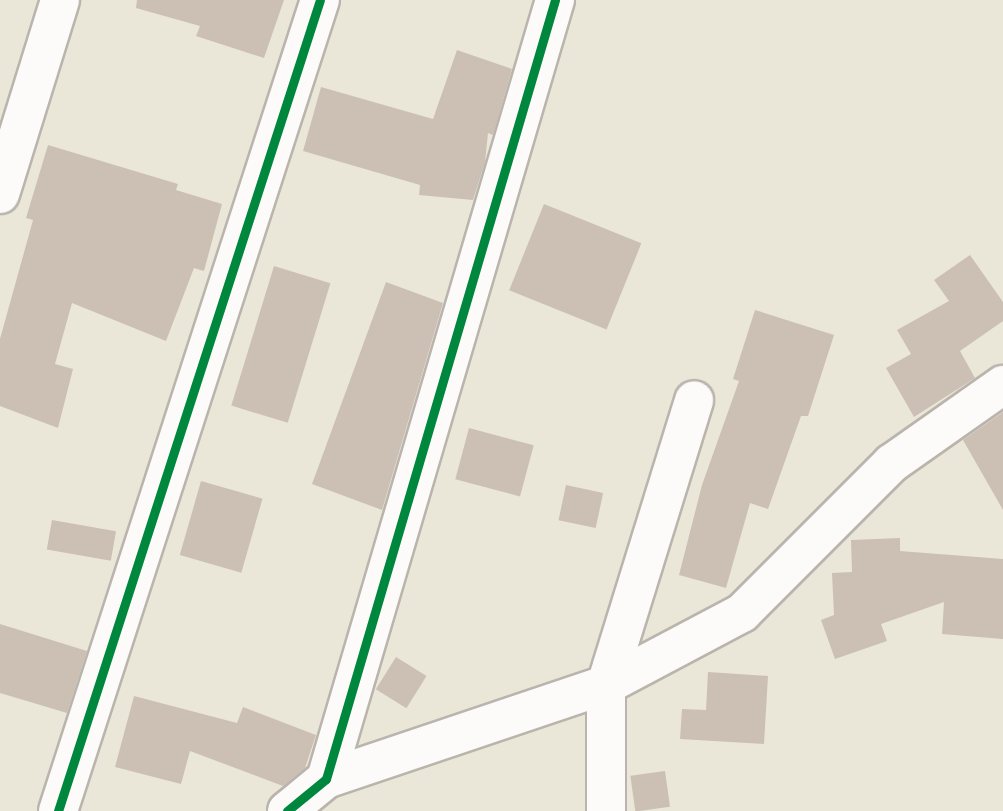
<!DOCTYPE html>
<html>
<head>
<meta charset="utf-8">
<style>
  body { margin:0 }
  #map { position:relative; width:1003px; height:811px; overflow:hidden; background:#eae7d9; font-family:"Indie Flower",sans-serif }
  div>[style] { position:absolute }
  .building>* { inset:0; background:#ccc0b4; transform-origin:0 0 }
  .roads { filter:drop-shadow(2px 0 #bab4ad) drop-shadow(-2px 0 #bab4ad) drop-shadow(0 2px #bab4ad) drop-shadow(0 -2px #bab4ad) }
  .street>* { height:38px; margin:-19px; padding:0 19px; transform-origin:19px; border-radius:19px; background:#fcfbf9 }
  .cycleway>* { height:9px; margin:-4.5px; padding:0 4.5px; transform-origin:4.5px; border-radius:4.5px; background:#00873e }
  span { translate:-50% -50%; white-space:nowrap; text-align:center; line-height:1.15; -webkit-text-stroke:5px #fdfcf7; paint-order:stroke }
</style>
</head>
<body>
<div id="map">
  <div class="building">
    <i style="clip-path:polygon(137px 0,284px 0,264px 58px,196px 36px,200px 26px,136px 8px)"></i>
    <i style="clip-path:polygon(457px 50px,512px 69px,493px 135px,488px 133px,485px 162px,473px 200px,419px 195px,420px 185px,303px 151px,321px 87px,433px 119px)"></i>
    <i style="clip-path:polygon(48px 145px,178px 184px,176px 190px,222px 204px,204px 271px,194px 268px,166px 341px,72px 303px,55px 364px,73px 369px,58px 428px,0 406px,0 339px,33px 220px,26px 218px)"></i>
    <i style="left:544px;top:204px;width:105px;height:93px;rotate:22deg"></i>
    <i style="clip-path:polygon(970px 255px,1003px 302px,1003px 321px,960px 351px,975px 378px,914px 417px,886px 368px,911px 354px,897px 330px,949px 301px,934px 280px)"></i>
    <i style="left:274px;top:266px;width:59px;height:146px;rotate:17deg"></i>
    <i style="clip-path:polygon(386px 282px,443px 303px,382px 510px,312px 484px)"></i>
    <i style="clip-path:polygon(755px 310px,834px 335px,808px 416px,801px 416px,768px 509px,750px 503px,726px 588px,679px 575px,702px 485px,739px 381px,733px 379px)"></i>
    <i style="clip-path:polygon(1003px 412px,1003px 510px,963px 440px)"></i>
    <i style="left:469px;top:428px;width:67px;height:53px;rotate:15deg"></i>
    <i style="left:201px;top:481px;width:64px;height:77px;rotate:16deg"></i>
    <i style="left:566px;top:485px;width:38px;height:36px;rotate:12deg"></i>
    <i style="left:52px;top:520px;width:65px;height:30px;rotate:10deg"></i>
    <i style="clip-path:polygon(900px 538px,900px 551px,1003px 559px,1003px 639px,942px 634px,944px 602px,881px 624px,887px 641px,835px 659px,821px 620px,834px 615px,832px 573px,852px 572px,851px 540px)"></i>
    <i style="clip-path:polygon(0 624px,87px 651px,67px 713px,0 693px)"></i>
    <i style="left:396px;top:657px;width:36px;height:38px;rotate:32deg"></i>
    <i style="clip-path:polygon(708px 672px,768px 676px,764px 744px,680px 739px,682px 709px,706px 710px)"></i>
    <i style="clip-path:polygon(134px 696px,237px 723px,243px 707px,316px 735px,305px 768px,283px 786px,190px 751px,181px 784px,115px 767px)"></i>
    <i style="left:665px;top:771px;width:36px;height:35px;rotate:82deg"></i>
  </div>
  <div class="roads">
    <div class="street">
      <i style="left:0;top:194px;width:203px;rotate:-72.8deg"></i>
      <i style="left:326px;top:779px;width:295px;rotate:-18.6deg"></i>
      <i style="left:606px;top:685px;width:154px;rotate:-27.9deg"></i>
      <i style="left:742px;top:613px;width:212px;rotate:-45deg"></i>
      <i style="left:892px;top:463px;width:136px;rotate:-35.1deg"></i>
      <i style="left:58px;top:811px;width:852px;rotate:-72.1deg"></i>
      <i style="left:287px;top:811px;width:50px;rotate:-39.4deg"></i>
      <i style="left:326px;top:779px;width:812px;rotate:-73.62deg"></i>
      <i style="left:606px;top:811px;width:126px;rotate:-90deg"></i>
      <i style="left:606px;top:685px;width:298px;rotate:-72.8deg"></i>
    </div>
  </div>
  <div class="cycleway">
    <i style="left:58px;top:811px;width:852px;rotate:-72.1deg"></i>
    <i style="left:287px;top:811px;width:50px;rotate:-39.4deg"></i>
    <i style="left:326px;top:779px;width:812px;rotate:-73.62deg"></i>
  </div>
</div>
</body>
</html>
